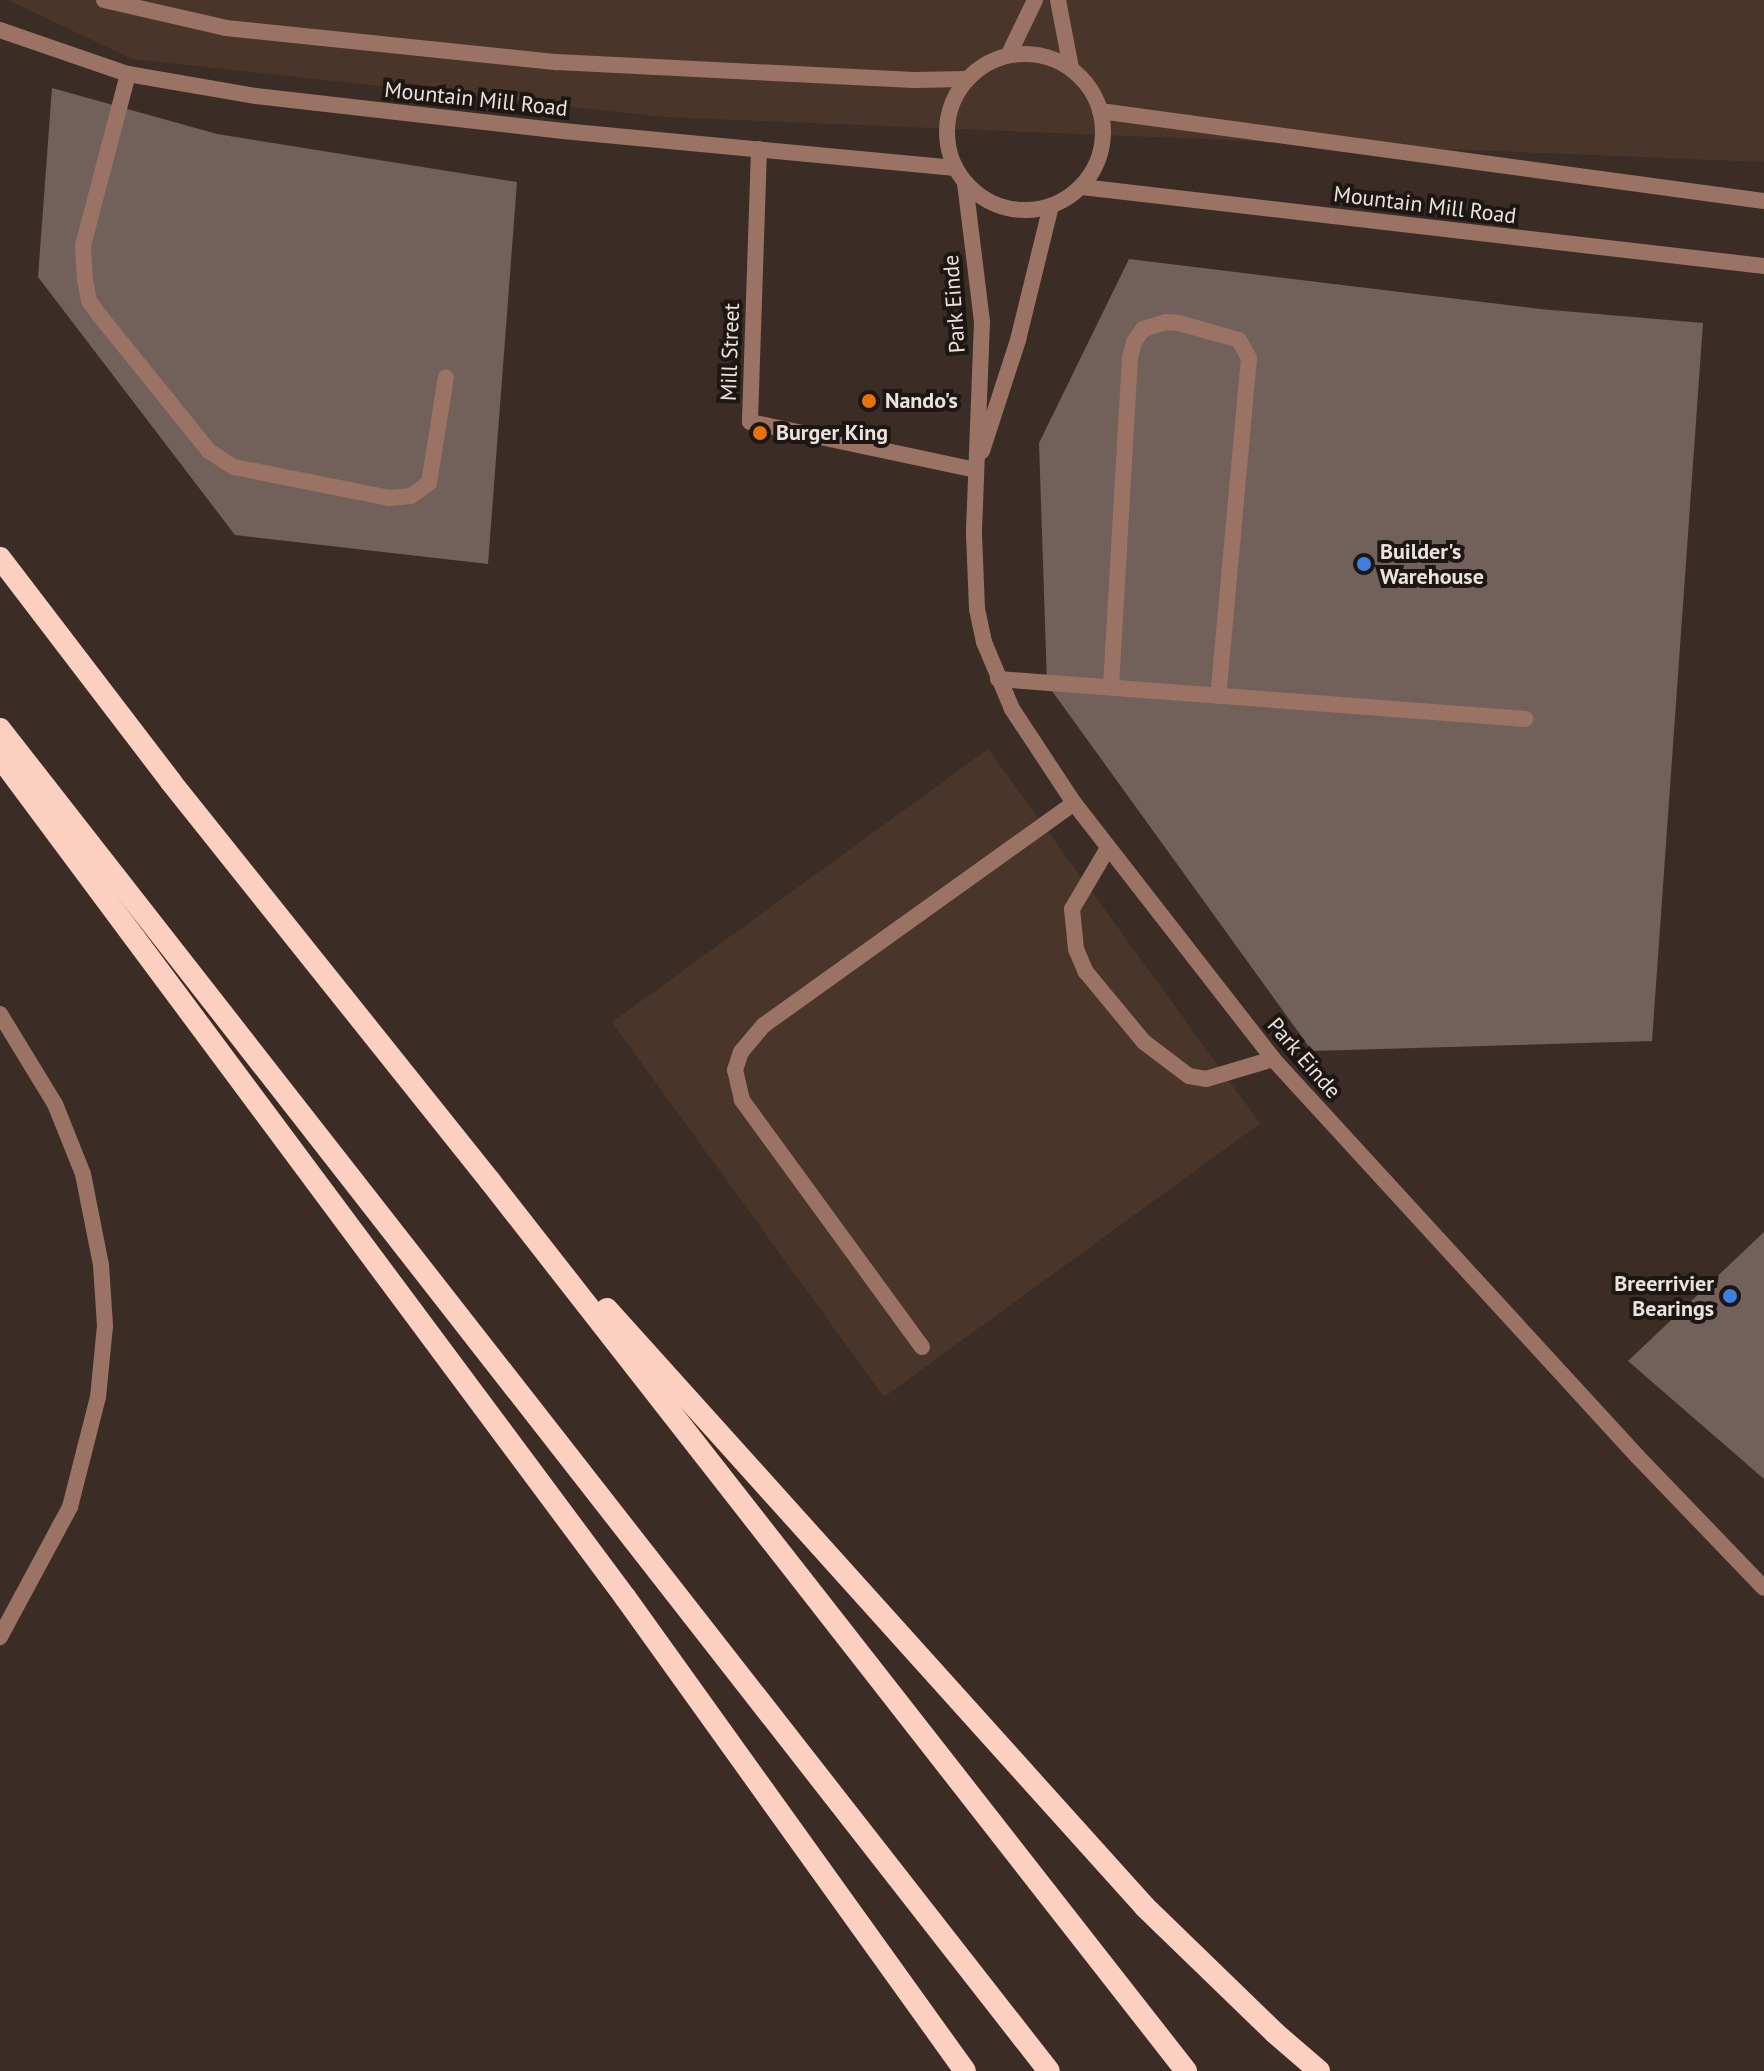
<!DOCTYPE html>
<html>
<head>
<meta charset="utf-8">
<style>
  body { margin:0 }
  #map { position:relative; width:1764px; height:2071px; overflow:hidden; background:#3b2d25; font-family:"PT Sans",sans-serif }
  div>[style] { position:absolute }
  .built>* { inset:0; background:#4a352a; transform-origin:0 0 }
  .building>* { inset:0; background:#72605b }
  .service>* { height:16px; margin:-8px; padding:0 8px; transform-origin:8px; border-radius:8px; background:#9b7364 }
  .minor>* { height:16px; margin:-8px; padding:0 8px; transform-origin:8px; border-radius:8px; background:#9b7364 }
  .minor>.ring { margin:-8px; padding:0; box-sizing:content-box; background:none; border:16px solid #9b7364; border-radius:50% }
  .trunk>* { height:22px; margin:-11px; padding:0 11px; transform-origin:11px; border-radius:11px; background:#fbd0c0 }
  .dots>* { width:22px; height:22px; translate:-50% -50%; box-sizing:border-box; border:4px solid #1d1713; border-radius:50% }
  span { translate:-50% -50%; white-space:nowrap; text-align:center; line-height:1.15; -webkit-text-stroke:8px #1d1713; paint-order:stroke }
  .street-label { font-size:22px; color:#ece2dd }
  .poi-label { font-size:22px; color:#ece2dd; font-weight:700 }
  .left { translate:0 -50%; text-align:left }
  .right { translate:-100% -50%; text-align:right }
</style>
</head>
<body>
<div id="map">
  <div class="built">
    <i style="clip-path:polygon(8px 0,1764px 0,1764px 162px,664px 117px,132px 59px)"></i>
    <i style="left:988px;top:749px;width:463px;height:465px;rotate:54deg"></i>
  </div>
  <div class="building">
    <i style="clip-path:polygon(52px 88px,217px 134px,517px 182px,488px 564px,235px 535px,38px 277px)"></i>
    <i style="clip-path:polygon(1129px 259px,1540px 309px,1703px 323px,1652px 1041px,1312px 1051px,1047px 684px,1039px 443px)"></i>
    <i style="clip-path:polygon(1764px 1232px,1764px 1479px,1628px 1361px)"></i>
  </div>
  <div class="service">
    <i style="left:1058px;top:0;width:69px;rotate:79.2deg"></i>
    <i style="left:1009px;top:54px;width:60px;rotate:-64.3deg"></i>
    <i style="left:128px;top:74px;width:177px;rotate:104.7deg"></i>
    <i style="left:83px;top:245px;width:35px;rotate:87deg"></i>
    <i style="left:85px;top:280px;width:21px;rotate:79deg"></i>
    <i style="left:89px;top:301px;width:19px;rotate:54deg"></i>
    <i style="left:100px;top:316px;width:174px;rotate:51.1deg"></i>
    <i style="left:209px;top:451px;width:30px;rotate:33deg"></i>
    <i style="left:234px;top:467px;width:158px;rotate:11.3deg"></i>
    <i style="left:389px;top:498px;width:22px;rotate:-5deg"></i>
    <i style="left:411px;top:496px;width:22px;rotate:-36deg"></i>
    <i style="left:429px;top:483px;width:107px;rotate:-80.9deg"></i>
    <i style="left:998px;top:679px;width:529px;rotate:4.34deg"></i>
    <i style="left:1111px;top:687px;width:330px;rotate:-86.7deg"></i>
    <i style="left:1130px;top:358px;width:16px;rotate:-76deg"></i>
    <i style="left:1134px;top:342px;width:16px;rotate:-55deg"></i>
    <i style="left:1143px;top:329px;width:24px;rotate:-17deg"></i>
    <i style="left:1166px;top:322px;width:13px;rotate:4deg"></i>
    <i style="left:1179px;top:323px;width:62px;rotate:15.8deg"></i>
    <i style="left:1239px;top:340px;width:21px;rotate:61deg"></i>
    <i style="left:1249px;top:358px;width:339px;rotate:95.2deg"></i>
    <i style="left:1108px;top:848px;width:71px;rotate:120.5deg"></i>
    <i style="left:1072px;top:909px;width:40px;rotate:84.3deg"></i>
    <i style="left:1076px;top:949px;width:25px;rotate:67deg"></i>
    <i style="left:1086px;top:972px;width:91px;rotate:50.4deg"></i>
    <i style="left:1144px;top:1042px;width:56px;rotate:37.1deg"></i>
    <i style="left:1189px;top:1076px;width:17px;rotate:10deg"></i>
    <i style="left:1206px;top:1079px;width:70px;rotate:-16.6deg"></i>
    <i style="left:922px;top:1347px;width:306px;rotate:-126.1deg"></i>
    <i style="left:742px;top:1100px;width:31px;rotate:-103deg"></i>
    <i style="left:735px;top:1070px;width:19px;rotate:-72deg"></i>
    <i style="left:741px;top:1052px;width:35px;rotate:-50deg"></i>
    <i style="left:764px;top:1025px;width:381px;rotate:-35.6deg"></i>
  </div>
  <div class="minor">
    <i style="left:104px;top:0;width:125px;rotate:12.9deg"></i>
    <i style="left:226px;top:28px;width:333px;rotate:5.9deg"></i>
    <i style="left:557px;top:62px;width:357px;rotate:2.9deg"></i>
    <i style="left:914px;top:80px;width:52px;rotate:-1.1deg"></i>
    <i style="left:0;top:30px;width:135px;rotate:19deg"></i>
    <i style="left:128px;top:74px;width:130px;rotate:9.8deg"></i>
    <i style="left:256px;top:96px;width:309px;rotate:6.5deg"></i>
    <i style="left:563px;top:131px;width:394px;rotate:5.4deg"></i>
    <i class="ring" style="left:947px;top:54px;width:140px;height:140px"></i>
    <i style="left:1100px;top:111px;width:670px;rotate:7.72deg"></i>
    <i style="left:759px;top:149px;width:273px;rotate:91.9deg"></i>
    <i style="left:750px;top:422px;width:231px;rotate:12deg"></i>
    <i style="left:965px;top:183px;width:140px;rotate:83deg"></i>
    <i style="left:982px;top:322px;width:212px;rotate:92.2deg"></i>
    <i style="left:974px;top:534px;width:75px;rotate:87.7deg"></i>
    <i style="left:977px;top:609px;width:34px;rotate:78deg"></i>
    <i style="left:984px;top:642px;width:73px;rotate:67.3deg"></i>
    <i style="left:1012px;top:709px;width:113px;rotate:56.6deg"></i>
    <i style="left:1074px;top:803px;width:324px;rotate:52.1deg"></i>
    <i style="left:1273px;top:1059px;width:539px;rotate:47.48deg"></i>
    <i style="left:1637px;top:1456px;width:183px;rotate:46.1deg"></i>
    <i style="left:1082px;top:187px;width:687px;rotate:6.61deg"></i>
    <i style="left:982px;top:451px;width:117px;rotate:-72deg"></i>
    <i style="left:1018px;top:340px;width:138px;rotate:-76.2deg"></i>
    <i style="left:0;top:1014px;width:105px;rotate:58.6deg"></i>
    <i style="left:55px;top:1104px;width:75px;rotate:68.2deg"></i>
    <i style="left:83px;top:1174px;width:93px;rotate:78.8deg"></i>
    <i style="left:101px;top:1265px;width:61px;rotate:86.2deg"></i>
    <i style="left:105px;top:1326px;width:71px;rotate:95.6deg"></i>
    <i style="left:98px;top:1397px;width:114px;rotate:104.3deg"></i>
    <i style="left:70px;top:1507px;width:148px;rotate:118.3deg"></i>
  </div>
  <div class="trunk">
    <i style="left:0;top:558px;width:282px;rotate:52.6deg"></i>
    <i style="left:171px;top:782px;width:511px;rotate:51.36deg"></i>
    <i style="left:490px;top:1181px;width:1130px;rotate:51.97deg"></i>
    <i style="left:0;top:729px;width:1703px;rotate:51.99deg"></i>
    <i style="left:0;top:757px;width:1047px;rotate:53.35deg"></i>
    <i style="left:625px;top:1597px;width:583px;rotate:54.35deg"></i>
    <i style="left:607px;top:1309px;width:804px;rotate:48.02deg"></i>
    <i style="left:1145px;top:1907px;width:181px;rotate:44.1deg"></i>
    <i style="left:1275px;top:2033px;width:58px;rotate:40.8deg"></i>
  </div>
  <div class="dots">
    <i style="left:869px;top:401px;background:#e8710a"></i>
    <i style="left:760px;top:433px;background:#e8710a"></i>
    <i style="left:1364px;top:564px;background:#3f7fe0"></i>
    <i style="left:1730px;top:1296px;background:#3f7fe0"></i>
  </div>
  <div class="street-label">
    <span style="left:476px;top:99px;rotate:6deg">Mountain Mill Road</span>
    <span style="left:1425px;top:205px;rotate:7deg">Mountain Mill Road</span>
    <span style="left:954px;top:304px;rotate:-94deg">Park Einde</span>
    <span style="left:730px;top:352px;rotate:-88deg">Mill Street</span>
    <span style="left:1304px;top:1058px;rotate:49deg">Park Einde</span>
  </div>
  <div class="poi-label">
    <span class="left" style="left:885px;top:401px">Nando's</span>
    <span class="left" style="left:776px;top:433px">Burger King</span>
    <span class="left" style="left:1380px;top:564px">Builder's<br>Warehouse</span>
    <span class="right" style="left:1714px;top:1296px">Breerrivier<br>Bearings</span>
  </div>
</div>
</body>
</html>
